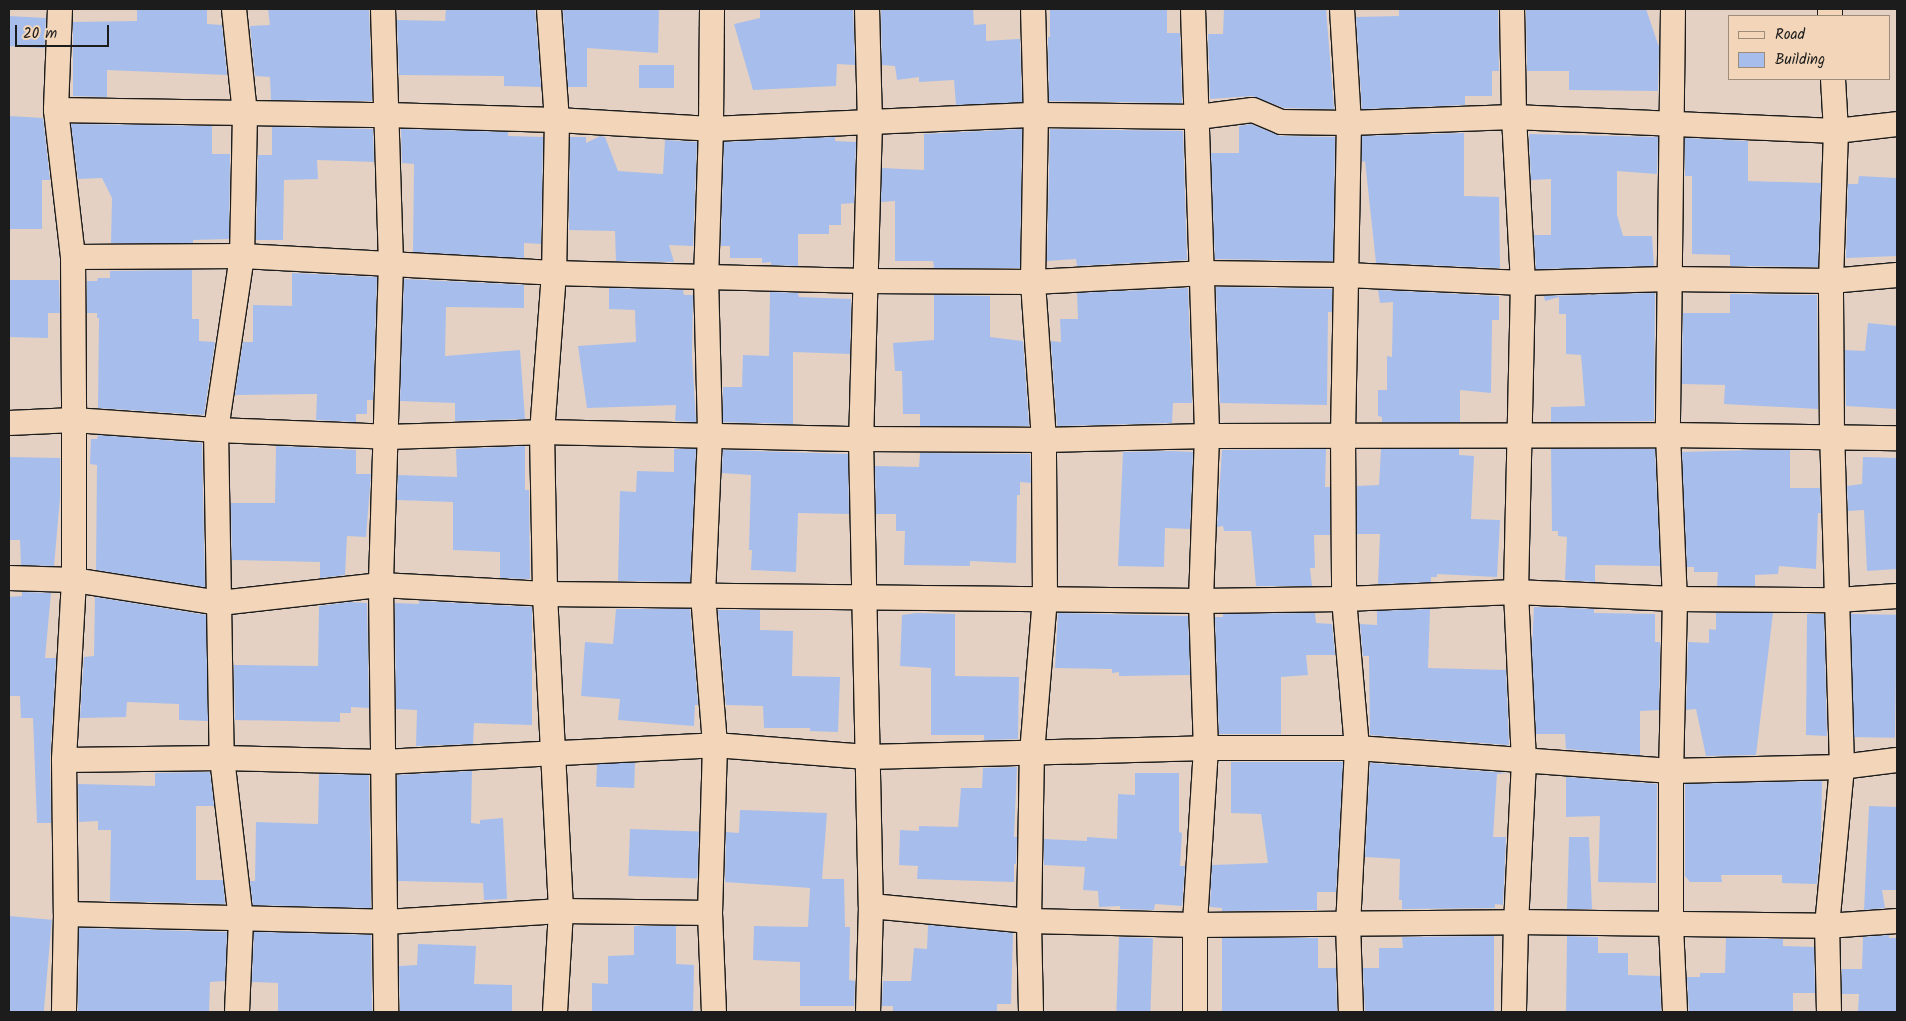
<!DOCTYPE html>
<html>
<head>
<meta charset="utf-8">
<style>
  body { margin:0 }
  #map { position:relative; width:1906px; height:1021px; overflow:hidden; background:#e4d1c3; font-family:Kalam,sans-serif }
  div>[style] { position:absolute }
  .building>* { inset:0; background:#a7beec; transform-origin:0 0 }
  .roads { filter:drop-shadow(1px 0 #1c1c1c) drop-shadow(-1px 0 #1c1c1c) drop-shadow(0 1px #1c1c1c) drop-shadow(0 -1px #1c1c1c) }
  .minor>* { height:24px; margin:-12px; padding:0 12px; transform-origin:12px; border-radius:12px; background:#f3d6b9 }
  span { translate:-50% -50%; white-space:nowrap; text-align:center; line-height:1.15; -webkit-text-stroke:5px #f3d6b9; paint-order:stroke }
  .frame { position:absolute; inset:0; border:10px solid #1c1c1c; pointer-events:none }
  .legend { position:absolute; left:1728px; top:15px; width:162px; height:65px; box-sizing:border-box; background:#f3d6b9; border:1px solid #9d8c7a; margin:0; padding:6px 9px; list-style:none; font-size:15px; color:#1c1c1c }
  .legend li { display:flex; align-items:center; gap:10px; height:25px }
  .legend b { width:25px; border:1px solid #9d8c7a }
  .scale { position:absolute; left:15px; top:25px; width:94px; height:22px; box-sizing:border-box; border:2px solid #1c1c1c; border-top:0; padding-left:6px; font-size:15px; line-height:18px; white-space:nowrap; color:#1c1c1c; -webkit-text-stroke:4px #f3d6b9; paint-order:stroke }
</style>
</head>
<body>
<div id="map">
  <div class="building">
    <i style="clip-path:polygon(137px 9px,207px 9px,207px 24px,222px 25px,227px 75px,107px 70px,107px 97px,73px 96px,73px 22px,137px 21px)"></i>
    <i style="clip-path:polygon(268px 9px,369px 9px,372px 101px,271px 100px,270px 77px,255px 76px,250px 26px,270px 25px)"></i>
    <i style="clip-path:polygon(446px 9px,535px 9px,541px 87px,504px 86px,504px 76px,399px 75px,397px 20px,445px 21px)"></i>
    <i style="clip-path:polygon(563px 9px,659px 9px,658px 53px,587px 48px,587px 87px,568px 87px)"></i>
    <i style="clip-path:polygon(760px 9px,853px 9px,855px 65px,837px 64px,836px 86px,753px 90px,734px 24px,760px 18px)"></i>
    <i style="clip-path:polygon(881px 9px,973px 9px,974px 25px,986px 24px,986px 41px,1020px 39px,1022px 102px,956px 105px,954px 80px,919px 82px,919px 77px,897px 80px,895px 66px,882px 65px)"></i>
    <i style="clip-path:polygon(1050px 9px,1167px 9px,1167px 33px,1180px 33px,1182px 103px,1049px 101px,1048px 37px,1050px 37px)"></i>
    <i style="clip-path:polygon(1224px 9px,1326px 9px,1334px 109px,1284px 108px,1252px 96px,1210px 99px,1208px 34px,1223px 34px)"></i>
    <i style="clip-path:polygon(1399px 9px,1498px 9px,1499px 71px,1492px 71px,1492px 96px,1465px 96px,1465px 105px,1362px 109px,1356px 17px,1399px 16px)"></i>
    <i style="clip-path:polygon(1526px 9px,1646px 9px,1659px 47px,1658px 91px,1569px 90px,1569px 71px,1527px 71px)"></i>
    <i style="left:9px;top:16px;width:37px;height:30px;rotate:3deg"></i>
    <i style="left:639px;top:65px;width:35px;height:23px"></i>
    <i style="clip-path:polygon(9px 116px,43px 118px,50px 180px,42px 180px,42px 229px,9px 229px)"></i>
    <i style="clip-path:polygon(71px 124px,212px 126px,212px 154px,230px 154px,229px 239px,193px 240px,193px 243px,111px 243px,112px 198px,102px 178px,78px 179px)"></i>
    <i style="clip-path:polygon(1251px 124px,1280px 136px,1335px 137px,1333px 261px,1215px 259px,1211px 153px,1239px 153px,1239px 126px)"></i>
    <i style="clip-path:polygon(272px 127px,373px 129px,374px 162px,317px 160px,318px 179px,284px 180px,283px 240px,256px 240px,258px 155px,272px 155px)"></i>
    <i style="clip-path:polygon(401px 129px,508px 132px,508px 136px,543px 137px,541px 244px,524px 243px,524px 258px,413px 252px,414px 164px,402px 163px)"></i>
    <i style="clip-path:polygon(1022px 129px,1020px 268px,934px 268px,933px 261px,895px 261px,895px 201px,881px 202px,882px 168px,924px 170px,924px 134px)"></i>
    <i style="clip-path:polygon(1050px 129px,1183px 131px,1187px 260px,1077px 266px,1076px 259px,1047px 261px)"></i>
    <i style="clip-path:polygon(1464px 133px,1464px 196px,1499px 197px,1500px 268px,1376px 263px,1365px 161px,1362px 162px,1362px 136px)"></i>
    <i style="clip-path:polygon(1529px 134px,1658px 137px,1657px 174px,1617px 171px,1617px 215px,1623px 236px,1652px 236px,1654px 266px,1536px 269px,1534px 235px,1551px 235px,1551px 179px,1531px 180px)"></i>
    <i style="clip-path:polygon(600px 136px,605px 137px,618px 171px,663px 174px,665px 140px,697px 142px,693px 246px,669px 245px,674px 262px,616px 261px,615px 231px,569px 230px,570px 137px,586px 137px,586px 143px)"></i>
    <i style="clip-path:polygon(835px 137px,835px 141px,856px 142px,854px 203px,841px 204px,841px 225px,829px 225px,829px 234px,798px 234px,798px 266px,771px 265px,771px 262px,762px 263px,762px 258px,730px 258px,730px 246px,721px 246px,724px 142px)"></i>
    <i style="clip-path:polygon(1685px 138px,1748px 141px,1748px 181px,1821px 183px,1818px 267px,1730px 266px,1730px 255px,1692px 254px,1692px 176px,1685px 176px)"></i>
    <i style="clip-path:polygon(1859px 176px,1897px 178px,1897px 256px,1846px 258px,1848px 184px,1858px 184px)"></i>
    <i style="clip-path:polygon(192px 270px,192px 319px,199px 319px,199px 341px,215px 342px,204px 415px,98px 408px,99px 318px,97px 318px,97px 313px,87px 313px,87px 281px,97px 281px,98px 278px,110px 278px,110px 271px)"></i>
    <i style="clip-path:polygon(292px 273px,377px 277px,373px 400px,367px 400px,367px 414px,356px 414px,356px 422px,316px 420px,317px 394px,235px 395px,243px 342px,253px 342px,253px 305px,292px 306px)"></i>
    <i style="clip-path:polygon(404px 279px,524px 285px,524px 308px,446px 307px,445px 356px,520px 350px,525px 419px,455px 421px,455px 403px,400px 401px)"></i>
    <i style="clip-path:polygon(9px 280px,59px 280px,60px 313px,48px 313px,48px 338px,9px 337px)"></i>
    <i style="clip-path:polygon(1216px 287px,1332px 289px,1332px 312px,1328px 312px,1327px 405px,1220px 403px)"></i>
    <i style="clip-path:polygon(609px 288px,683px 290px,684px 295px,693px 295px,692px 356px,696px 422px,675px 421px,676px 405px,587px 408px,578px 346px,636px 342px,635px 310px,609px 309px)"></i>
    <i style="clip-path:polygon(1188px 288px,1192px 403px,1173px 403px,1172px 423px,1057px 426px,1051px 341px,1061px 342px,1060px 319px,1078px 319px,1077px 293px)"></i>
    <i style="clip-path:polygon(1378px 290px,1499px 296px,1499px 320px,1492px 320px,1491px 393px,1460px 390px,1460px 422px,1382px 422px,1382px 417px,1378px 416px,1378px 390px,1387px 390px,1387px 356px,1392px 357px,1393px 302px,1380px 303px)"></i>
    <i style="clip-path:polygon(770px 292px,798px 293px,799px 297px,851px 299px,850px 354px,793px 352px,793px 424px,723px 422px,723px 387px,742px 387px,743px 355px,769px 356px)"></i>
    <i style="clip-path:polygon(1655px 293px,1654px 421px,1551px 422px,1551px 407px,1585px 406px,1581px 355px,1566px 354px,1566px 314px,1559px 314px,1559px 297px,1545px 301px,1544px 296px)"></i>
    <i style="clip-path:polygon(1730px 294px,1817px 295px,1818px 409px,1724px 404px,1725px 385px,1682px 384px,1683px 313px,1730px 313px)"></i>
    <i style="clip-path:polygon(934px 295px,990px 296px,990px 337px,1023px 341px,1029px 426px,920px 426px,920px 414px,903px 414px,902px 371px,895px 371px,893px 343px,934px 340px)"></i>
    <i style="clip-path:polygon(1868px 323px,1897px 326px,1897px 409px,1846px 406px,1845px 350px,1865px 351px)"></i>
    <i style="clip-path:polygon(98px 435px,202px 443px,205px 587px,96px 570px,97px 465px,90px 464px,91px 439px,97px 439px)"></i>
    <i style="clip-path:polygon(276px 446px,356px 450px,356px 474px,371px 474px,366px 537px,347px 536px,345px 575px,320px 578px,320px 562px,232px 560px,231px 503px,275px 503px)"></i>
    <i style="clip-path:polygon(525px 446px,525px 490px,529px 490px,530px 579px,500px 578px,500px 552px,453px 550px,453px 502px,397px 500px,398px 475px,457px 477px,456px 449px)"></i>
    <i style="clip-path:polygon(674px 449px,696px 449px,690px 582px,618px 581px,620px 491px,636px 492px,637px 471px,674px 472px)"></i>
    <i style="clip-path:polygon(1326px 449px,1325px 487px,1330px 487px,1330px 535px,1314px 535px,1315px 568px,1310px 568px,1312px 586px,1256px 586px,1251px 531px,1224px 531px,1223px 526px,1217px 527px,1222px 450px)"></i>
    <i style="clip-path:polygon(1381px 449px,1459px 449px,1459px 455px,1474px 456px,1471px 519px,1500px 520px,1497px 577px,1437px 574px,1437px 577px,1431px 577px,1431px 582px,1378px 584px,1380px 534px,1357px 534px,1357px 486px,1379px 485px)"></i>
    <i style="clip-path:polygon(1551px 449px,1655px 449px,1660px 566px,1595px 565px,1595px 582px,1565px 580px,1567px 537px,1558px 536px,1558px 531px,1552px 531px)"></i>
    <i style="clip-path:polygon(723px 450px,848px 454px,849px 514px,798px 513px,796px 572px,751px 570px,752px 550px,749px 550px,751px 475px,722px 473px)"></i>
    <i style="clip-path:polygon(1756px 450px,1790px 450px,1790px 488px,1820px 488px,1821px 513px,1818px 513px,1816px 569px,1779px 566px,1778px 574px,1755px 575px,1755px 586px,1717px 586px,1718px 572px,1694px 572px,1694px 567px,1687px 567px,1682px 452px)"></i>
    <i style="clip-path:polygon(1172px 451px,1193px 452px,1190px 529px,1165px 528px,1164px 567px,1118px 566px,1123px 452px)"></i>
    <i style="clip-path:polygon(920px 453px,1030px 454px,1031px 483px,1020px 482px,1020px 495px,1017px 495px,1016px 563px,970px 561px,970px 566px,904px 565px,905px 531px,896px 531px,896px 514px,876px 514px,875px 466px,919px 467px)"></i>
    <i style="clip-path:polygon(9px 457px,60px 458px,60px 498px,54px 566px,21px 565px,20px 540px,9px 540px)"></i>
    <i style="clip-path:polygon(1863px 457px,1897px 458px,1897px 569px,1867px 571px,1864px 510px,1848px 511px,1847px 486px,1862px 484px)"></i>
    <i style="clip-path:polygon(22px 592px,51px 593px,45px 658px,56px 658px,50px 759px,51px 823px,37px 823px,33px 718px,21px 718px,20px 696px,9px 696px,9px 597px,22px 596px)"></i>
    <i style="clip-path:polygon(95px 597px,206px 615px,208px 721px,179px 720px,179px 704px,127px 702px,126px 717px,80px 718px,84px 657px,94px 656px)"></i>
    <i style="clip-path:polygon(419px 601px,532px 607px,532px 725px,474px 723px,473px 744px,416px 746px,417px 710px,396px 709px,395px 603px,419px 604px)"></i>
    <i style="clip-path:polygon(350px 602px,367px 603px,369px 708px,351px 707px,351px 713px,340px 713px,340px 722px,235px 720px,234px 665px,318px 666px,319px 606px)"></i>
    <i style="clip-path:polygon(1534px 607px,1594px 609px,1594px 613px,1655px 614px,1655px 642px,1660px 642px,1659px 710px,1640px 711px,1640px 755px,1566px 749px,1565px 734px,1536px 734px,1532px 648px)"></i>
    <i style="clip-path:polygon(616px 609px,690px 609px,698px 705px,695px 705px,694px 726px,618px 720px,620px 699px,581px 696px,585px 642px,613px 644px)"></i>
    <i style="clip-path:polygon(1430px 609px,1428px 668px,1506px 670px,1509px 745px,1370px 735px,1369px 656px,1363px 656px,1360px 624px,1377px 625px,1377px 611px)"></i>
    <i style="clip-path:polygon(718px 610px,760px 610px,760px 630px,793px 631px,792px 676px,840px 677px,838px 732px,810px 731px,810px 728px,764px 728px,763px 706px,726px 705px)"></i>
    <i style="clip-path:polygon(916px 613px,955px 614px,955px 676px,1019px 677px,1018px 739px,984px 740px,984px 735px,931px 735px,931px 668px,900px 666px,902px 615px)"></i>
    <i style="clip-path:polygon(1058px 613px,1188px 616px,1190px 675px,1119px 676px,1119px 672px,1112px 673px,1112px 669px,1055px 668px)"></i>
    <i style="clip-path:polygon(1315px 613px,1316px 623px,1332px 624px,1335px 655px,1306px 655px,1308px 675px,1281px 677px,1281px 734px,1219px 734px,1215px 617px,1223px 617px,1223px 614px)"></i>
    <i style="clip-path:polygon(1716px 613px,1773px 613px,1756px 755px,1706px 756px,1696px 709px,1686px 710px,1688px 642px,1709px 643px,1709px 629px,1716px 630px)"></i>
    <i style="clip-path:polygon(1807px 614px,1824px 614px,1827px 736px,1806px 735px)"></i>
    <i style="left:1851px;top:614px;width:46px;height:123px;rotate:1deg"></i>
    <i style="clip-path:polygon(1231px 762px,1343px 762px,1336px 892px,1317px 892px,1317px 910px,1222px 911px,1222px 908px,1210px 907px,1212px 865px,1268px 863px,1261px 814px,1231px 813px)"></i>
    <i style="left:635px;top:763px;width:25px;height:38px;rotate:92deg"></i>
    <i style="clip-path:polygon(1370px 763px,1508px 773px,1497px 774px,1493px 837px,1506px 837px,1503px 905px,1495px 904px,1495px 908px,1402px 909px,1402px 900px,1399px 900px,1400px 859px,1365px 857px)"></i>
    <i style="clip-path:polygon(1017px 767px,1014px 837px,1017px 837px,1016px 864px,1014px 864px,1014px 882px,917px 879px,918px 866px,899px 865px,900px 830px,919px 831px,919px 826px,958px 827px,961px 788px,982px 788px,983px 768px)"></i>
    <i style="clip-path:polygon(472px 771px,471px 823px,480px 824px,480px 820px,503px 818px,507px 899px,484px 900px,483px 883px,398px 881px,397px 775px)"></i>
    <i style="clip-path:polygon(210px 772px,214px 806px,196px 806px,196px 880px,223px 880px,225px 904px,110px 901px,111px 830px,98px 830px,98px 821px,79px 822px,78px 784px,155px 786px,155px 773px)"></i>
    <i style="clip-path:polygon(1135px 773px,1179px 773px,1179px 832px,1182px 833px,1180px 866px,1185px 866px,1182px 906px,1155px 904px,1154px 910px,1120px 909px,1120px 906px,1099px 907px,1098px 891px,1083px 890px,1085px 867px,1044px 865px,1044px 839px,1087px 841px,1087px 837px,1117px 839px,1118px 794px,1135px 795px)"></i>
    <i style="clip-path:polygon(319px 774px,369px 775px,371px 908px,253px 905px,250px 881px,255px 881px,256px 822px,318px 824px)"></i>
    <i style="clip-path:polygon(1566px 777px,1657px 784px,1656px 883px,1598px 882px,1600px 816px,1566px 817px)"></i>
    <i style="clip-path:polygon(1822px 781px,1821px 840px,1817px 884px,1782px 883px,1782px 875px,1721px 875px,1722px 882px,1690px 882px,1685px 876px,1685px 784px)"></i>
    <i style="clip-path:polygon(1869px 806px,1897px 807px,1897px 890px,1882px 890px,1885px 908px,1864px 910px)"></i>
    <i style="clip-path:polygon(740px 810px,827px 813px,822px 879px,844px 879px,845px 927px,850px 927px,849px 980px,855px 981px,854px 1006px,800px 1006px,800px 962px,753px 960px,754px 926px,808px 927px,810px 888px,725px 882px,726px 832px,739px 833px)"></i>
    <i style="left:630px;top:829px;width:69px;height:47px;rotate:2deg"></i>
    <i style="clip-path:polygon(1569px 837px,1589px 837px,1592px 909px,1567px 909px)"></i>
    <i style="left:9px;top:916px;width:43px;height:96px;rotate:5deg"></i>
    <i style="clip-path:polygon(928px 925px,1013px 933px,1011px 1004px,997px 1004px,997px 1012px,893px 1012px,893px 1006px,882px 1006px,883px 981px,911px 981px,914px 948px,927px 949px)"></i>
    <i style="clip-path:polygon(634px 926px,676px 926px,676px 964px,694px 965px,693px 1012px,592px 1012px,592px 983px,608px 984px,608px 956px,634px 955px)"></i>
    <i style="clip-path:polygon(79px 928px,227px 932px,225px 981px,210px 982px,209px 1012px,78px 1012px)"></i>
    <i style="clip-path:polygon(254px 932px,371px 935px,372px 1012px,278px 1012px,278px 983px,252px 982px)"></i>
    <i style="clip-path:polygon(1889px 935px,1889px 938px,1897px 938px,1897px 1012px,1858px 1011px,1859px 994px,1842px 994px,1842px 969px,1862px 969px,1863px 937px)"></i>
    <i style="clip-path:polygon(1494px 936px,1494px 1012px,1365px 1012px,1363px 968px,1379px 968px,1379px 948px,1403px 948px,1402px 937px)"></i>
    <i style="clip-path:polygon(1567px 936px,1598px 937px,1598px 953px,1628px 953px,1628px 975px,1660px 976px,1661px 1012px,1566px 1012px)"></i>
    <i style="left:1119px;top:937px;width:34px;height:74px;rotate:2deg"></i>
    <i style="clip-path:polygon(1222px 938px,1318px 938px,1318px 968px,1336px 968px,1337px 1012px,1222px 1012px)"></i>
    <i style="clip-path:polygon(1726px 938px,1783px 939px,1783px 946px,1814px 947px,1815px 993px,1793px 993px,1793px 1012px,1689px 1012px,1687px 977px,1700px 977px,1700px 973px,1725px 973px)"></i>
    <i style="clip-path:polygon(418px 944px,476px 946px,474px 984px,512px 985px,512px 1012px,400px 1012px,399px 966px,417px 965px)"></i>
  </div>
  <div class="roads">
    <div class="minor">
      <i style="left:60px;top:9px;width:101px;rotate:92.3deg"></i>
      <i style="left:56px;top:110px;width:148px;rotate:83.4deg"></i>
      <i style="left:73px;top:257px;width:163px;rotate:89.6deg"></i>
      <i style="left:74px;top:420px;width:160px;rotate:90deg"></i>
      <i style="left:74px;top:580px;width:180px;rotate:93.2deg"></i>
      <i style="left:64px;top:760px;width:154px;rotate:89.3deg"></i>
      <i style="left:66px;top:914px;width:98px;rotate:91.2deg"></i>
      <i style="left:234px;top:9px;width:106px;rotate:84deg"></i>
      <i style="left:245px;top:114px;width:142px;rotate:91.2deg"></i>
      <i style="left:242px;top:256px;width:176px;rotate:98.5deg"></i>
      <i style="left:216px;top:430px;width:328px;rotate:89deg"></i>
      <i style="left:222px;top:758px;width:163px;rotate:83.3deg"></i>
      <i style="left:241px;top:920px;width:92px;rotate:92.5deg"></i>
      <i style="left:383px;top:9px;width:254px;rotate:88.2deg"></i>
      <i style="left:391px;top:263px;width:322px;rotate:91.8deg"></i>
      <i style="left:381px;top:585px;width:427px;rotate:89.3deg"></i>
      <i style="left:549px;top:9px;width:111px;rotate:85.9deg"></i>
      <i style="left:557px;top:120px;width:153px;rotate:91.1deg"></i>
      <i style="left:554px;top:273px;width:159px;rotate:94.3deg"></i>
      <i style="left:542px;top:432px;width:162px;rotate:88.9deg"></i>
      <i style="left:545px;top:594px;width:317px;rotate:87.1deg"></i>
      <i style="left:561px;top:911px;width:101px;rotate:93.4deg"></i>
      <i style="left:712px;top:9px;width:120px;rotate:90.5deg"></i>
      <i style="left:711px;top:129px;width:148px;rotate:91.9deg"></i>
      <i style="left:706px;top:277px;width:158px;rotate:88.5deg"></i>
      <i style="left:710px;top:435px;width:160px;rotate:92.5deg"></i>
      <i style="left:703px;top:595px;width:150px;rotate:85.4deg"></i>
      <i style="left:715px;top:745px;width:168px;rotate:91.7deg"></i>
      <i style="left:710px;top:913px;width:99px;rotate:87.7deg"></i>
      <i style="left:867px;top:9px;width:113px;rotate:88.5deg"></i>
      <i style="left:870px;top:122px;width:317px;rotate:91.6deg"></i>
      <i style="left:861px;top:439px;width:467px;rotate:88.8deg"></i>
      <i style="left:871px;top:906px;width:106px;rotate:91.6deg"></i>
      <i style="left:1193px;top:9px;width:427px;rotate:88.1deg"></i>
      <i style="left:1207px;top:436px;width:165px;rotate:92.1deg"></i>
      <i style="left:1201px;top:601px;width:147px;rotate:88.1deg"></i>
      <i style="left:1206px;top:748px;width:177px;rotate:93.6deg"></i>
      <i style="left:1195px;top:925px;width:87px;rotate:90deg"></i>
      <i style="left:1342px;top:9px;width:114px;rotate:86.5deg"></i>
      <i style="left:1349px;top:123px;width:313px;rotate:91.1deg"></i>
      <i style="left:1343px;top:436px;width:163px;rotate:89.6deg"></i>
      <i style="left:1344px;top:599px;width:150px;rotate:85deg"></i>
      <i style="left:1357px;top:748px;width:175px;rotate:92.9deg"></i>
      <i style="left:1348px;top:923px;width:89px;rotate:88.1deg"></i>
      <i style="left:1512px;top:9px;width:108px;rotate:88.9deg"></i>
      <i style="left:1514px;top:117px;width:166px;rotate:86.9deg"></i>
      <i style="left:1523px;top:283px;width:309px;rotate:91.3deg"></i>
      <i style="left:1516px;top:592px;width:169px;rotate:87.3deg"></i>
      <i style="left:1524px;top:761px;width:161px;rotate:92.8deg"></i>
      <i style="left:1516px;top:922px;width:90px;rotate:91.3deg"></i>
      <i style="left:1673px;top:9px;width:426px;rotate:90.7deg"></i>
      <i style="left:1668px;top:435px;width:164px;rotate:87.6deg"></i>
      <i style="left:1675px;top:599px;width:172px;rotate:91.3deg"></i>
      <i style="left:1671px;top:771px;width:155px;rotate:90deg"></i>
      <i style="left:1671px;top:926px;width:86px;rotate:87.3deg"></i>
      <i style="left:1830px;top:9px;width:7px;rotate:90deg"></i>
      <i style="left:56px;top:110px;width:331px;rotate:0.9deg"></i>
      <i style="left:387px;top:115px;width:170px;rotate:1.7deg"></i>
      <i style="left:557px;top:120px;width:154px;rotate:3.3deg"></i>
      <i style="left:711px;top:129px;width:325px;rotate:-2.5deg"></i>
      <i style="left:1036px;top:115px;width:162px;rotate:0.7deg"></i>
      <i style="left:1198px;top:117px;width:55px;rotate:-7.3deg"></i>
      <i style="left:1253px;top:110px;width:30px;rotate:23deg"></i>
      <i style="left:1281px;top:122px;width:68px;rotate:0.8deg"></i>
      <i style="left:1349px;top:123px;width:165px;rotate:-2.1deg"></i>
      <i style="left:1514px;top:117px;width:322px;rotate:2.5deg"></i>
      <i style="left:1836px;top:131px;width:61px;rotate:-6.5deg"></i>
      <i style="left:73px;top:257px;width:169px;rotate:-0.3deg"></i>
      <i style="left:242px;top:256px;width:312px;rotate:3.1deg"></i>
      <i style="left:554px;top:273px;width:310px;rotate:1.5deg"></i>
      <i style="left:864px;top:281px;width:169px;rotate:0.3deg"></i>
      <i style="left:1033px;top:282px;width:169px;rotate:-3deg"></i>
      <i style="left:1202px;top:273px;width:144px;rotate:0.8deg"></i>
      <i style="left:1346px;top:275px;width:177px;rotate:2.6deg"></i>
      <i style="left:1523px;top:283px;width:146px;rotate:-1.6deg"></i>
      <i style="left:1669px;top:279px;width:162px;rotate:0.7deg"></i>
      <i style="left:1831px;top:281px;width:66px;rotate:-5.2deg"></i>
      <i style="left:9px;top:423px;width:65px;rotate:-2.6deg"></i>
      <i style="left:74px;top:420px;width:142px;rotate:4deg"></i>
      <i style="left:216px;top:430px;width:171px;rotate:2.3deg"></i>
      <i style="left:387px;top:437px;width:155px;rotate:-1.8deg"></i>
      <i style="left:542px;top:432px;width:319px;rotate:1.3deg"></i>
      <i style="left:861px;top:439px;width:183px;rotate:0.3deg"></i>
      <i style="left:1044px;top:440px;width:163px;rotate:-1.4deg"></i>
      <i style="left:1207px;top:436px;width:461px;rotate:-0.1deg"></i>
      <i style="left:1668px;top:435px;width:229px;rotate:0.8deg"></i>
      <i style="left:9px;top:578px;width:65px;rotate:1.8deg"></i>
      <i style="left:74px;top:580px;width:148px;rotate:9deg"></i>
      <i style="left:220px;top:603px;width:162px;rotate:-6.4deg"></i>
      <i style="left:381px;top:585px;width:164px;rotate:3.1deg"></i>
      <i style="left:545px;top:594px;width:656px;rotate:0.61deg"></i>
      <i style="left:1201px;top:601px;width:143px;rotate:-0.8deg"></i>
      <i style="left:1344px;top:599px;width:172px;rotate:-2.3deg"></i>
      <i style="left:1516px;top:592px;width:159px;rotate:2.5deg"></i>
      <i style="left:1675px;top:599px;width:163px;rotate:0.4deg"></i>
      <i style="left:1838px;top:600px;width:59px;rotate:-3.9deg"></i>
      <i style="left:64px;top:760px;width:158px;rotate:-0.7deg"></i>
      <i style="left:222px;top:758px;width:160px;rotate:1.4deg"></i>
      <i style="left:382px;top:762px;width:333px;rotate:-2.9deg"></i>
      <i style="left:715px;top:745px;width:152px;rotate:4.5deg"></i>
      <i style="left:867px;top:757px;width:339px;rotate:-1.5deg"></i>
      <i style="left:1206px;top:748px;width:151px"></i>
      <i style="left:1357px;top:748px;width:315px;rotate:4.2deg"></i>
      <i style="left:1671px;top:771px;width:171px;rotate:-1.3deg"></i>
      <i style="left:1842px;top:767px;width:55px;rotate:-7.3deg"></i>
      <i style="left:871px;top:906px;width:159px;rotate:5.4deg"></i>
      <i style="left:1029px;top:921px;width:166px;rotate:1.4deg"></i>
      <i style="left:1195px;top:925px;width:321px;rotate:-0.5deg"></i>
      <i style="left:1516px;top:922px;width:311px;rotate:0.7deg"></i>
      <i style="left:1827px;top:926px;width:70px;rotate:-4.1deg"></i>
      <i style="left:66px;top:914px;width:320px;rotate:1.4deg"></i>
      <i style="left:386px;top:922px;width:175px;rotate:-3.6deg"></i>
      <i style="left:561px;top:911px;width:149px;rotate:0.8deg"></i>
      <i style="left:1031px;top:1012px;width:91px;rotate:-91.3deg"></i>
      <i style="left:1029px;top:921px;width:168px;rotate:-89deg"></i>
      <i style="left:1032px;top:753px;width:156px;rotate:-85.2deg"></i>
      <i style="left:1045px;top:598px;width:158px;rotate:-90.4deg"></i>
      <i style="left:1044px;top:440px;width:158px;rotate:-94deg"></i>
      <i style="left:1033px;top:282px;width:167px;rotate:-89deg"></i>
      <i style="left:1036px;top:115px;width:106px;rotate:-91.6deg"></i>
      <i style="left:1829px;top:1012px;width:86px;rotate:-91.3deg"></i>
      <i style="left:1827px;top:926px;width:160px;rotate:-84.6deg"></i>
      <i style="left:1842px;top:767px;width:331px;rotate:-91.7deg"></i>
      <i style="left:1832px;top:436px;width:155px;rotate:-90.4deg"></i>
      <i style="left:1831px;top:281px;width:150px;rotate:-88.1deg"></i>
      <i style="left:1836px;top:131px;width:52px;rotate:-93.3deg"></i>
    </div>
  </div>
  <div class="frame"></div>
  <ul class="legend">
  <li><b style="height:6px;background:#f3d6b9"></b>Road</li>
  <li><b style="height:14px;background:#a7beec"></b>Building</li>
  </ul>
  <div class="scale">20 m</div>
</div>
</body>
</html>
